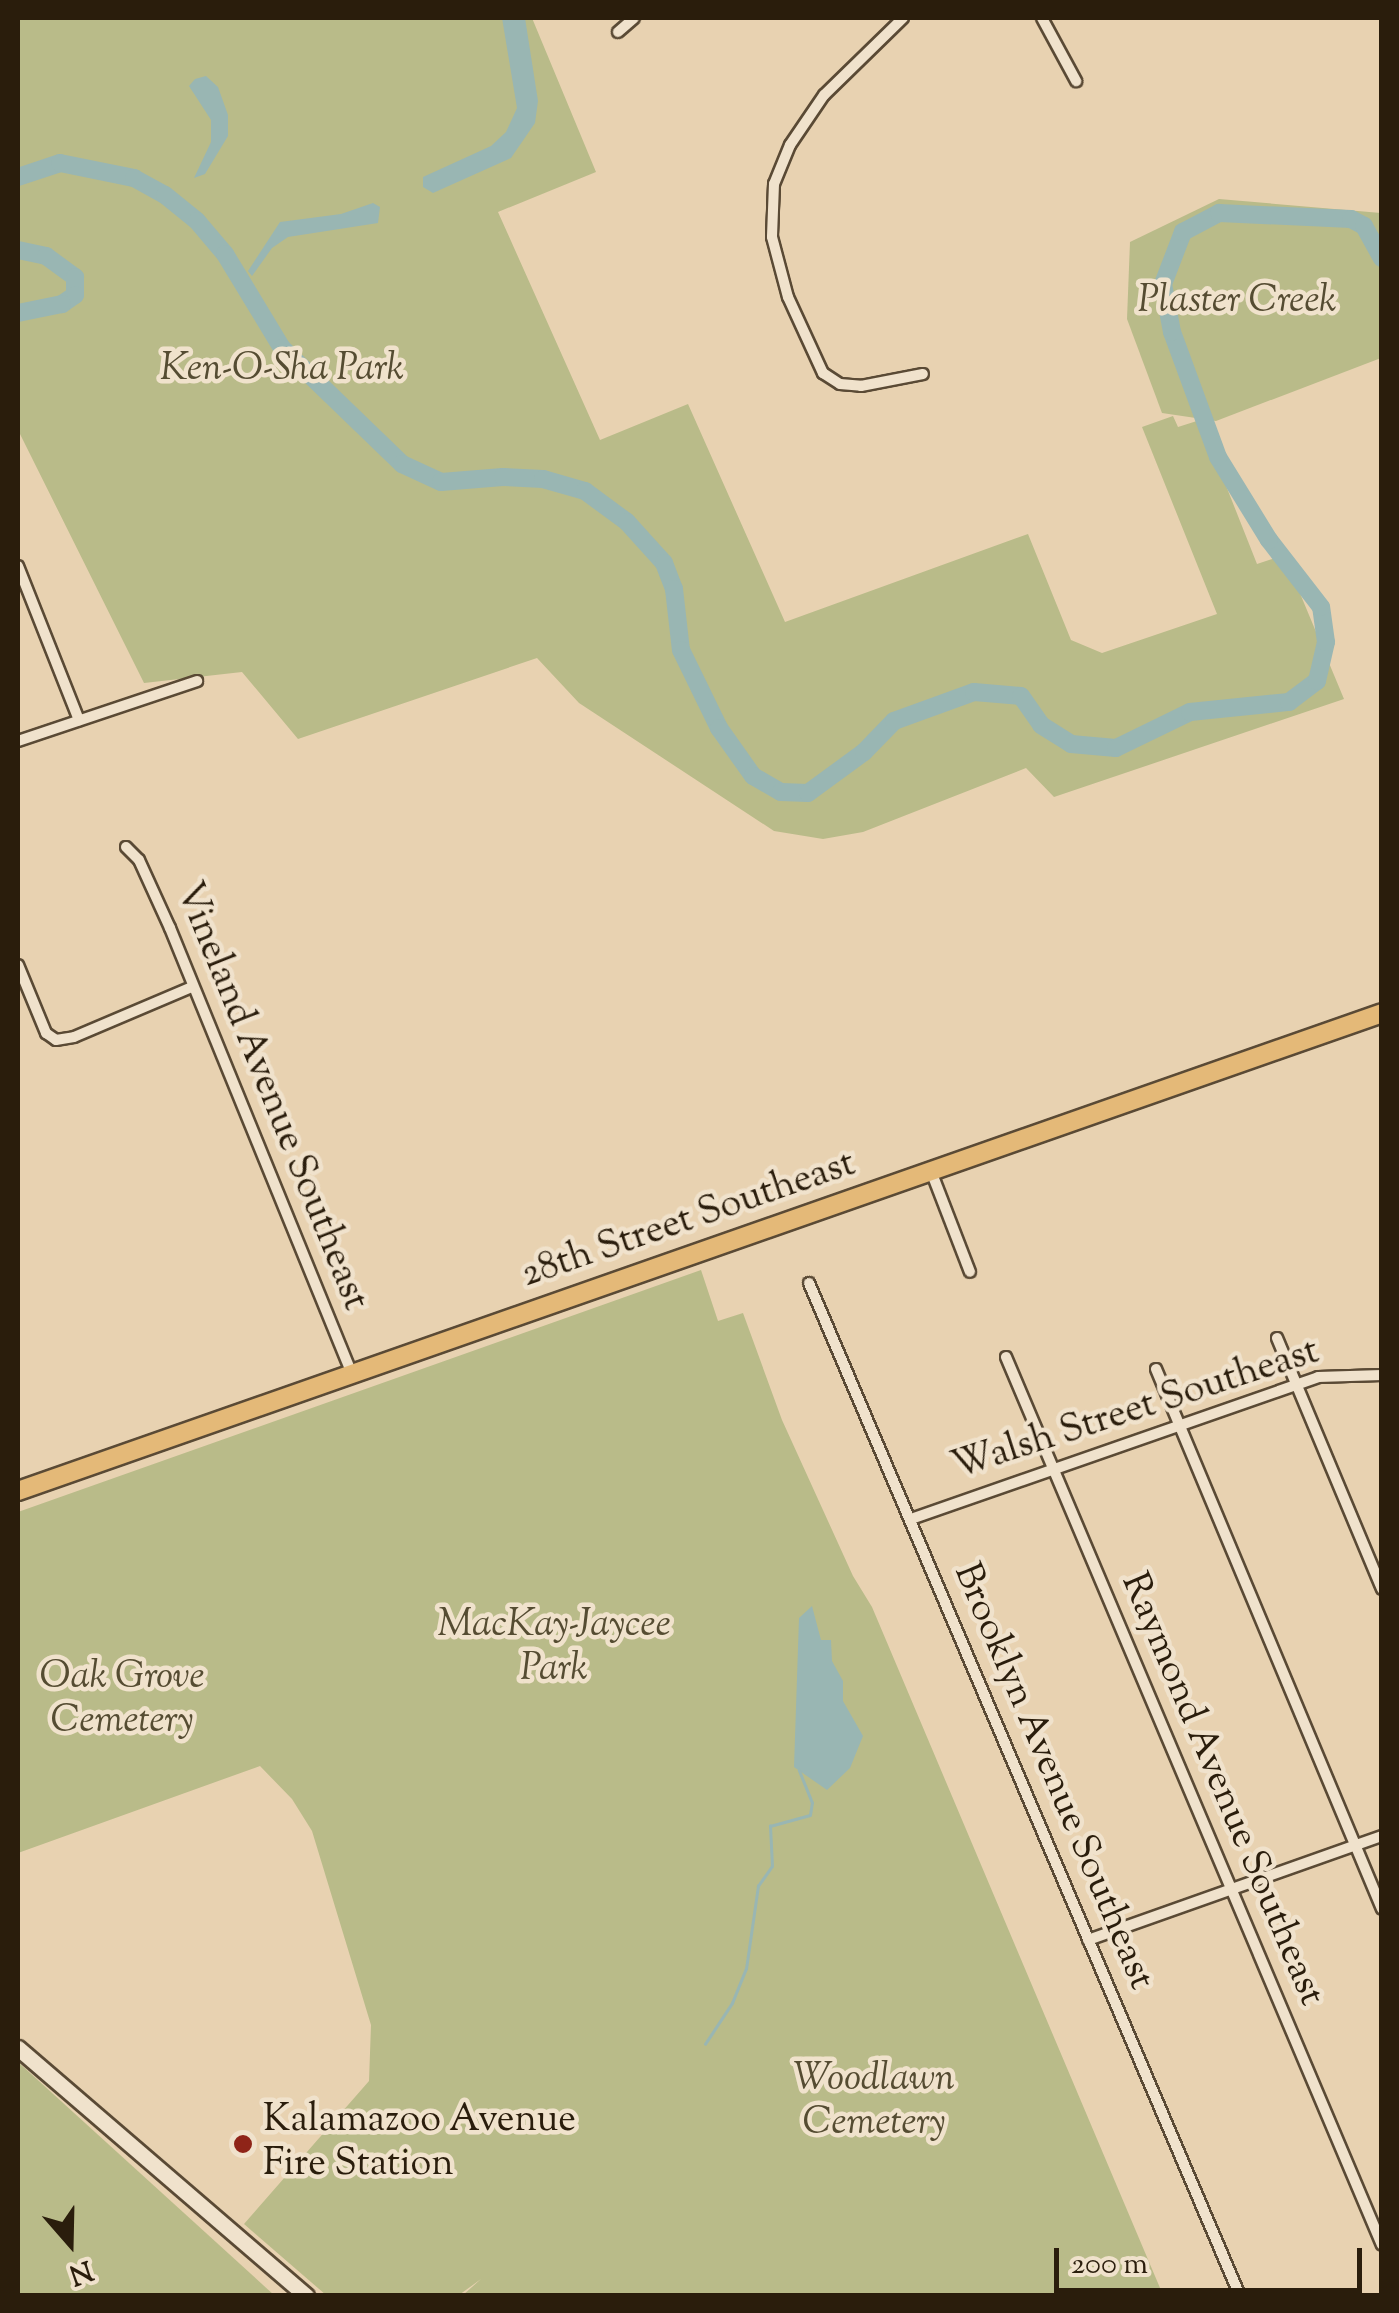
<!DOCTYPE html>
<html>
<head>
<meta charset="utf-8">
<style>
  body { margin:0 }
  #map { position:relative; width:1399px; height:2313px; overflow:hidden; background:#e8d2b1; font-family:"Sorts Mill Goudy",serif }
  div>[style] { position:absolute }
  .green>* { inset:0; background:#b9bb89 }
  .water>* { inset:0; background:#99b6b3 }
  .stream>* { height:2.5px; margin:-1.25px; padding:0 1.25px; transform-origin:1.25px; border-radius:1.25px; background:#99b6b3 }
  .river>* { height:18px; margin:-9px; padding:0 9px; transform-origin:9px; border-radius:9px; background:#99b6b3 }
  .roads { filter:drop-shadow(2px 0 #5a4a35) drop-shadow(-2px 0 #5a4a35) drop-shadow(0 2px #5a4a35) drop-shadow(0 -2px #5a4a35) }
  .street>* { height:10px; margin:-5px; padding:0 5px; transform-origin:5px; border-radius:5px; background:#f0e2cc }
  .secondary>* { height:15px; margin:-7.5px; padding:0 7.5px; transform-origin:7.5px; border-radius:7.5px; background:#f0e2cc }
  .primary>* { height:18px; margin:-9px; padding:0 9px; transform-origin:9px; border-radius:9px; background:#e4b978 }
  .dots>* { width:28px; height:28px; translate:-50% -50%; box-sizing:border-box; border:5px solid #f0e2cc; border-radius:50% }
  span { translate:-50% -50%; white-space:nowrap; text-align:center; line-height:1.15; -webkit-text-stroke:9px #f0e2cc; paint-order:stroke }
  .park-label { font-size:38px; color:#554c32; font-style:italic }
  .street-label { font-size:38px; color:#2a1d0c }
  .poi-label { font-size:38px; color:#2a1d0c }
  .left { translate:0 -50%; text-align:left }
  .frame { position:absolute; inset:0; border:20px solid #2a1d0c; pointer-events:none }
  .north { position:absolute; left:20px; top:2193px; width:100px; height:100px; -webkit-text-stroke:8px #f0e2cc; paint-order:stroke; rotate:160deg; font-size:28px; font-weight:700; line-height:40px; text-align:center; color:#2a1d0c }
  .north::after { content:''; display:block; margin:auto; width:35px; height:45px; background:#2a1d0c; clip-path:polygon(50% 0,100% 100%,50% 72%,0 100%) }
  .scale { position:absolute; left:1054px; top:2248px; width:308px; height:45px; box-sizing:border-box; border:5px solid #2a1d0c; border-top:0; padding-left:12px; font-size:30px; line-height:35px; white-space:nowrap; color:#2a1d0c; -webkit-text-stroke:8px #f0e2cc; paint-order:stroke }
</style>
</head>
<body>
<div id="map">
  <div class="green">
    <i style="clip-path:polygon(18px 18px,532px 18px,596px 172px,498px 212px,600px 440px,688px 404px,785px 622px,1028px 534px,1071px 640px,1102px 653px,1217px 614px,1142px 427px,1173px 416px,1178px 427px,1200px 420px,1257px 564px,1284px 555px,1344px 699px,1054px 797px,1026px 768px,863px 832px,823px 839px,774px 831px,579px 703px,537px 658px,298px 739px,242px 672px,144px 683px,18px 430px)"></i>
    <i style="clip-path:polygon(1219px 199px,1381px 213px,1381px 358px,1216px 421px,1162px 413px,1127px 319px,1130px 242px)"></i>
    <i style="clip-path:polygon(701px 1270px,718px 1321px,743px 1313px,782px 1420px,853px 1576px,872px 1607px,1163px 2295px,463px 2295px,481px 2279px,459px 2295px,326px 2295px,244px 2224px,369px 2081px,371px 2025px,312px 1831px,292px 1799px,260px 1766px,18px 1853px,18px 1512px)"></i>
    <i style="clip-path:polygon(18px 2062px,274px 2295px,18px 2295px)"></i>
  </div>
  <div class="water">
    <i style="clip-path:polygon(502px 18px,525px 18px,538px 101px,535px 123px,511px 158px,433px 193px,423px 187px,423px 177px,491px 146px,506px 132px,517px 108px)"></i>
    <i style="clip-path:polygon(206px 76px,218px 87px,228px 115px,228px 136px,205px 174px,194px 178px,211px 142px,211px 120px,189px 86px,195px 79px)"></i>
    <i style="clip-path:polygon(373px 203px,380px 207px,378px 223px,288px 237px,272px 248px,252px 276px,248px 271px,280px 222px,341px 214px)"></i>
    <i style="clip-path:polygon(812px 1606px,821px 1640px,831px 1640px,832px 1661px,843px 1681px,843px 1701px,863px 1736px,850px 1768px,827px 1790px,794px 1767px,799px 1618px)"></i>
  </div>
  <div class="stream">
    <i style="left:705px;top:2044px;width:49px;rotate:-56.6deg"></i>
    <i style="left:732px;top:2003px;width:37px;rotate:-68deg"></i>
    <i style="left:746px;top:1969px;width:84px;rotate:-81.8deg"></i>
    <i style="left:758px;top:1886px;width:24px;rotate:-55deg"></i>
    <i style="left:772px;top:1866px;width:40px;rotate:-92.9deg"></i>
    <i style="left:770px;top:1826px;width:41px;rotate:-15.4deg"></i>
    <i style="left:810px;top:1815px;width:12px;rotate:-81deg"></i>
    <i style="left:812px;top:1803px;width:35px;rotate:-112deg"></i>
  </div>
  <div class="river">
    <i style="left:18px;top:177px;width:44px;rotate:-18.4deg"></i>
    <i style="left:60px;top:163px;width:76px;rotate:11.5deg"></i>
    <i style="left:134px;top:178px;width:35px;rotate:29deg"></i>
    <i style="left:165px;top:195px;width:41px;rotate:39.1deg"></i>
    <i style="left:197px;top:221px;width:43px;rotate:49.7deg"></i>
    <i style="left:225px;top:254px;width:110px;rotate:58.8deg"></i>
    <i style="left:282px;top:348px;width:167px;rotate:44deg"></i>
    <i style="left:402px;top:464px;width:43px;rotate:24.8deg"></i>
    <i style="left:441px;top:482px;width:62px;rotate:-4.6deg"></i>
    <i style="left:503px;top:477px;width:40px;rotate:2.9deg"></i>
    <i style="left:543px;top:479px;width:44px;rotate:15.9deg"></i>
    <i style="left:585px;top:491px;width:52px;rotate:36.4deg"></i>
    <i style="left:627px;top:522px;width:55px;rotate:47.9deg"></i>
    <i style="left:664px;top:563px;width:28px;rotate:69deg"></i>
    <i style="left:674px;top:589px;width:61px;rotate:83.5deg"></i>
    <i style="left:681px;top:650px;width:87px;rotate:64deg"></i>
    <i style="left:719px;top:728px;width:59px;rotate:54.7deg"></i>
    <i style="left:753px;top:776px;width:32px;rotate:30deg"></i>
    <i style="left:781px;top:792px;width:27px;rotate:2deg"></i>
    <i style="left:808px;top:793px;width:69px;rotate:-36.2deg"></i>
    <i style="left:864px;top:752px;width:43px;rotate:-45.9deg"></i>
    <i style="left:894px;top:721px;width:85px;rotate:-19.9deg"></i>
    <i style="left:974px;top:692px;width:47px;rotate:4.9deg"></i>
    <i style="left:1021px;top:696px;width:35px;rotate:55deg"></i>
    <i style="left:1041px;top:725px;width:36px;rotate:32deg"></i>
    <i style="left:1071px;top:744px;width:45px;rotate:5.1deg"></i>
    <i style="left:1116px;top:748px;width:82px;rotate:-25.9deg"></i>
    <i style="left:1190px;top:712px;width:100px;rotate:-5.8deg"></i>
    <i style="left:1289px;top:702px;width:35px;rotate:-37deg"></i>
    <i style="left:1317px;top:681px;width:40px;rotate:-77deg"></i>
    <i style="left:1326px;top:642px;width:35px;rotate:-98deg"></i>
    <i style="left:1321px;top:607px;width:85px;rotate:-127.8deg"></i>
    <i style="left:1269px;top:540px;width:97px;rotate:-121.6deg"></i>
    <i style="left:1218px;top:457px;width:133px;rotate:-110.2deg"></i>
    <i style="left:1172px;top:332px;width:49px;rotate:-100.6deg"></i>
    <i style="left:1163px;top:284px;width:56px;rotate:-69deg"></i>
    <i style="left:1183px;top:232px;width:41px;rotate:-27.8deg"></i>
    <i style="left:1219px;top:213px;width:132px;rotate:2.6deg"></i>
    <i style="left:1351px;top:219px;width:15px;rotate:28deg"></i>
    <i style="left:1364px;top:226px;width:37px;rotate:61deg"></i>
    <i style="left:18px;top:250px;width:29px;rotate:12deg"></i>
    <i style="left:46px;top:256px;width:36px;rotate:36deg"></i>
    <i style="left:75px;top:277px;width:18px;rotate:90deg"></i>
    <i style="left:75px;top:295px;width:16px;rotate:145deg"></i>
    <i style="left:62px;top:304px;width:45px;rotate:168.4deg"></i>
  </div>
  <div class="roads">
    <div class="street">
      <i style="left:903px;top:18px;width:110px;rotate:135.7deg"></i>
      <i style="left:824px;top:95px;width:60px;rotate:124.2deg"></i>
      <i style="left:790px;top:145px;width:42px;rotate:112.3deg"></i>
      <i style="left:774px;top:184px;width:53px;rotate:92.2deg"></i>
      <i style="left:772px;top:237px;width:62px;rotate:75.1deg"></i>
      <i style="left:788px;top:297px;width:84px;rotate:65.3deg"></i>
      <i style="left:823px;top:373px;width:20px;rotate:33deg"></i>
      <i style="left:840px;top:384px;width:21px;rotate:5deg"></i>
      <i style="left:861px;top:386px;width:63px;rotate:-11deg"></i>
      <i style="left:1042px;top:18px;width:72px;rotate:61.6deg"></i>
      <i style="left:618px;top:32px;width:21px;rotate:-41deg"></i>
      <i style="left:18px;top:566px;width:166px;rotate:68.4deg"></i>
      <i style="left:18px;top:741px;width:189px;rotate:-18.5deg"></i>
      <i style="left:126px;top:847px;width:18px;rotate:45deg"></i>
      <i style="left:139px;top:860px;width:75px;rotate:65.5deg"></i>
      <i style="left:170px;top:928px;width:482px;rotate:67.8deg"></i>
      <i style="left:18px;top:965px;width:74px;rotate:67.6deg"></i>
      <i style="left:46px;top:1033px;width:12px;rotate:35deg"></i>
      <i style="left:56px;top:1040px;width:18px;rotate:-9deg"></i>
      <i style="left:74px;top:1037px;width:128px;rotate:-23deg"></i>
      <i style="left:931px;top:1171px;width:108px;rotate:68.9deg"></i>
      <i style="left:809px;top:1283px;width:1101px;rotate:66.95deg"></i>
      <i style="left:1277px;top:1338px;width:272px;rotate:67.3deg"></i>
      <i style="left:1006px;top:1357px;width:964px;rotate:67.05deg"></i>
      <i style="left:1156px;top:1369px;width:585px;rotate:67.29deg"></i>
      <i style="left:911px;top:1519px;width:431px;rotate:-19.2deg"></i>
      <i style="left:1318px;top:1377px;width:64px;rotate:-1.8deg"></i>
      <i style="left:1088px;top:1940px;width:312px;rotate:-19.5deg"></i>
    </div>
    <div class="secondary">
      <i style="left:18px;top:2048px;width:380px;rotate:40.7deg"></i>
    </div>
    <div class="primary">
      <i style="left:18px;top:1491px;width:1445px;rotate:-19.31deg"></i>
    </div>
  </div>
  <div class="dots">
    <i style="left:243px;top:2144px;background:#8f2418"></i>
  </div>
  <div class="park-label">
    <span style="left:1237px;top:303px">Plaster Creek</span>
    <span style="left:282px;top:371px">Ken-O-Sha Park</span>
    <span style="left:554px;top:1649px">MacKay-Jaycee<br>Park</span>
    <span style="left:122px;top:1701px">Oak Grove<br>Cemetery</span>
    <span style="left:874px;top:2103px">Woodlawn<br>Cemetery</span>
  </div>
  <div class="street-label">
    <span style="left:270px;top:1097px;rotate:68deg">Vineland Avenue Southeast</span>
    <span style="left:689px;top:1221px;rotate:-19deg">28th Street Southeast</span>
    <span style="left:1136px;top:1411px;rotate:-18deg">Walsh Street Southeast</span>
    <span style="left:1052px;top:1777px;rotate:67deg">Brooklyn Avenue Southeast</span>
    <span style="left:1221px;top:1790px;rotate:67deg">Raymond Avenue Southeast</span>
  </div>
  <div class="poi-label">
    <span class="left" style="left:263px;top:2144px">Kalamazoo Avenue<br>Fire Station</span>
  </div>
  <div class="frame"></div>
  <div class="north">N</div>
  <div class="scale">200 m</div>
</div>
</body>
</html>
